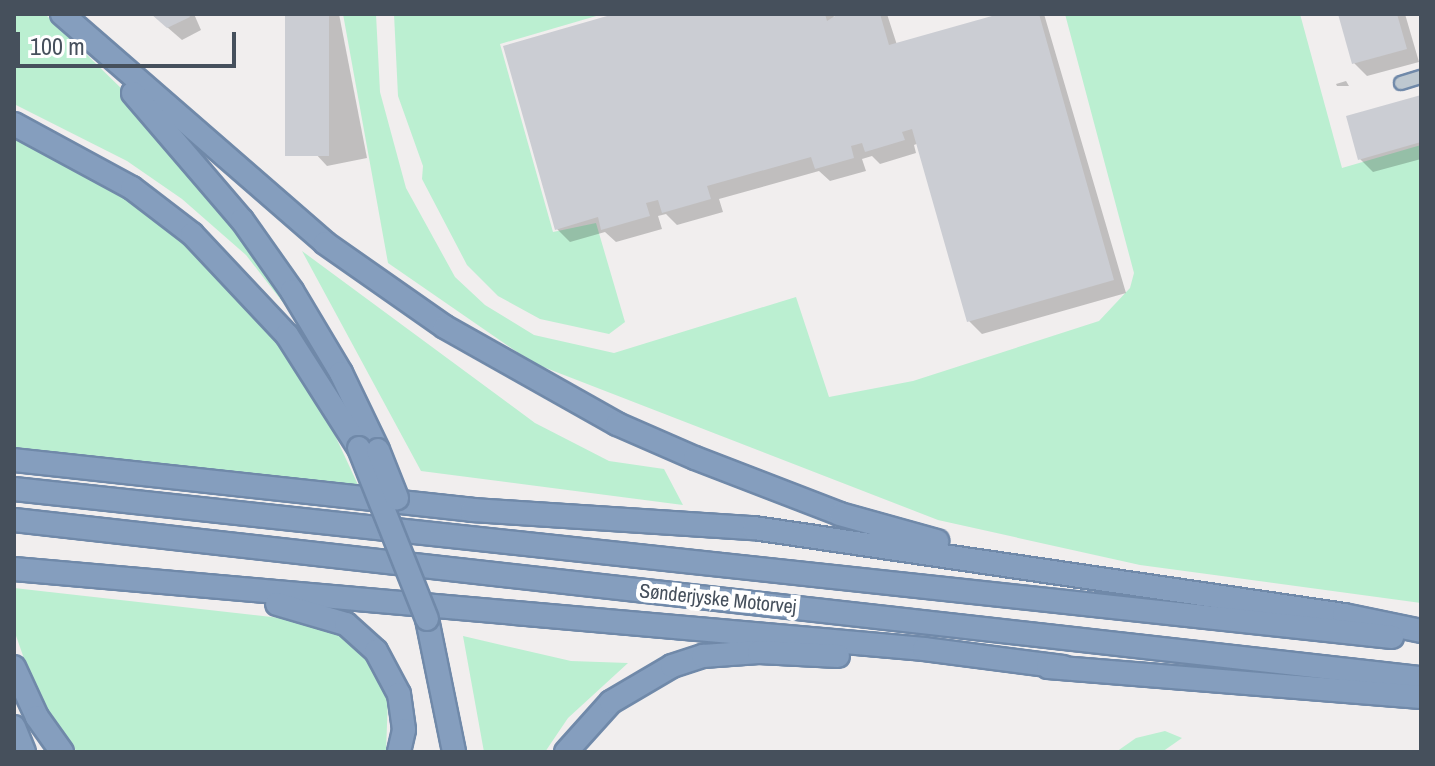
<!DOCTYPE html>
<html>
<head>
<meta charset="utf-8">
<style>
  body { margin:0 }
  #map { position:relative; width:1435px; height:766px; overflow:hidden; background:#f1eeee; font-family:"Archivo Narrow",sans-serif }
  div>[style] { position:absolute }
  .green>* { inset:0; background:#bbefd1 }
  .shadow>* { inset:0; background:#0003 }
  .building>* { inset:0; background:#cbcdd3; transform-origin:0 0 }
  .roads { filter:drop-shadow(2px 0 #7089a9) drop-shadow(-2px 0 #7089a9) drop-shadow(0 2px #7089a9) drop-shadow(0 -2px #7089a9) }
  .street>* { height:12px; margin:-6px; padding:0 6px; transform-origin:6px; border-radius:6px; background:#bec8d0 }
  .highway>* { height:22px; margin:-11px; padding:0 11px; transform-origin:11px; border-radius:11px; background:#859ebe }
  .bridges { filter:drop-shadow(2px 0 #7089a9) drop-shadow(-2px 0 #7089a9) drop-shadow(0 2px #7089a9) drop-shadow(0 -2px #7089a9) }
  .highway-bridge>* { height:22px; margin:-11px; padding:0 11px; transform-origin:11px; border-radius:11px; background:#859ebe }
  span { translate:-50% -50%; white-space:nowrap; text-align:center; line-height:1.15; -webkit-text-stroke:8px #fff; paint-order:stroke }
  .street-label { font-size:20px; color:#46505c }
  .frame { position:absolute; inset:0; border:16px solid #46505c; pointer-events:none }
  .scale { position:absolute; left:16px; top:32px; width:220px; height:36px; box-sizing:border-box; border:4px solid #46505c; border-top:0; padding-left:10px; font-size:24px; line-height:28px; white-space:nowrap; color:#46505c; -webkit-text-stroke:6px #fff; paint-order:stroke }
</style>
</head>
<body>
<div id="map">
  <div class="green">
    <i style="clip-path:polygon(14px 14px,45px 14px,125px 92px,202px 179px,319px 349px,246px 255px,182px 199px,127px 161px,14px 104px)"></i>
    <i style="clip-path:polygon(343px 14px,376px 14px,380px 92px,406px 188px,455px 277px,485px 305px,534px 335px,614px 353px,796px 297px,829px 397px,913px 381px,1099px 321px,1130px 288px,1134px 273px,1065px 14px,1300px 14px,1342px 168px,1421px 145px,1421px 603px,1140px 565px,938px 520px,533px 363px,388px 263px)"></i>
    <i style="clip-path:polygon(394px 14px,603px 14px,500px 44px,553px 232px,596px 223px,625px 322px,609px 334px,540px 319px,498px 296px,467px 265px,422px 179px,423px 166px,398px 96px)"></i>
    <i style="clip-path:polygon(14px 137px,41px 148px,127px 199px,227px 278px,313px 388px,359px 487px,14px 447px)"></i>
    <i style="clip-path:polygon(302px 251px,535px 423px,609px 461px,664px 469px,683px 505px,421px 471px)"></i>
    <i style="clip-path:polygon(14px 588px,298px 620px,347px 637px,377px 673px,388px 697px,386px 752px,77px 752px,35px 690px,14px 630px)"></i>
    <i style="clip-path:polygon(463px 636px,571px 661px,628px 663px,568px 718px,545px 752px,484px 752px)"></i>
    <i style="clip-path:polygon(1165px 731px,1182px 738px,1162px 752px,1116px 752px,1136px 738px)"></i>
  </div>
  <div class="shadow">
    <i style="clip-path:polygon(152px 14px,194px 14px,201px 30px,182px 40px)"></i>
    <i style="clip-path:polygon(287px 14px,339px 14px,367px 158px,327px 166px,314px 152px)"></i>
    <i style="clip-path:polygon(622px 14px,833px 14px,835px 20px,840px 14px,887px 14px,897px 45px,1006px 14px,1044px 14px,1126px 293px,982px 334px,969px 321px,919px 143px,914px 145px,916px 153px,880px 164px,872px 156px,862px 159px,866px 171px,830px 181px,819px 171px,719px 199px,723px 212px,677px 225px,666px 214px,658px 216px,662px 229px,616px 242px,605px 232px,570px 242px,557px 229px)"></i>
    <i style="clip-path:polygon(1340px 14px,1405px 14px,1419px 62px,1367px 76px,1354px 63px)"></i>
    <i style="clip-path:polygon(1346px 81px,1349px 86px,1337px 86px,1336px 84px)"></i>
    <i style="clip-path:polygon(1421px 97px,1421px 159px,1373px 172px,1360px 159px)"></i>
  </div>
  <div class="building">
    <i style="clip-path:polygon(151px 14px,188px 14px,190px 17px,167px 28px)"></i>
    <i style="left:285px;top:14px;width:44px;height:142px"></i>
    <i style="clip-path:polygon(614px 14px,825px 14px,827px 21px,838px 14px,880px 14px,889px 45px,999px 14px,1039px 14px,1114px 280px,967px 322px,912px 129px,902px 132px,905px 140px,865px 152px,862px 143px,851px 146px,854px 158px,815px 169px,811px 157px,707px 186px,711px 199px,662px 213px,658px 200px,646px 203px,650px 216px,601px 230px,598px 217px,555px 230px,503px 46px)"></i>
    <i style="clip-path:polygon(1338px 14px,1397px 14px,1407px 49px,1352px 64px)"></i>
    <i style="clip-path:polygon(1421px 95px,1421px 142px,1358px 160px,1346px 116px)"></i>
  </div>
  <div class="roads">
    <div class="street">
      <i style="left:1401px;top:83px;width:21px;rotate:-17deg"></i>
    </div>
    <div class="highway">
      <i style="left:62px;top:14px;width:349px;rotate:41deg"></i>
      <i style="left:325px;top:243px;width:146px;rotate:35deg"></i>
      <i style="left:445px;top:327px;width:197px;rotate:29.4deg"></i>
      <i style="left:617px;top:424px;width:85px;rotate:23.6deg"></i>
      <i style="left:695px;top:458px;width:155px;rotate:21.1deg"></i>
      <i style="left:840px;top:514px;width:101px;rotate:15.6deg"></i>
      <i style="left:133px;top:93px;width:167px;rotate:49.4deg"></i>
      <i style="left:242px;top:220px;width:87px;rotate:54.8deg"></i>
      <i style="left:292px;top:291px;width:96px;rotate:59.1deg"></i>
      <i style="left:341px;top:373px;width:85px;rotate:64.3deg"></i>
      <i style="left:14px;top:124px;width:134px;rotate:28.5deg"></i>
      <i style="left:132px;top:188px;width:76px;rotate:37.5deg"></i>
      <i style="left:192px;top:234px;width:139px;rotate:46.8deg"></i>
      <i style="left:287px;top:335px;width:134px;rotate:57.5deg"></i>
      <i style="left:14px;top:460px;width:461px;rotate:6.2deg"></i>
      <i style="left:472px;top:510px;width:283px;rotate:3.7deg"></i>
      <i style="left:754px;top:528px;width:596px;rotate:8.39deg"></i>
      <i style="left:1344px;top:615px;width:79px;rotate:11.7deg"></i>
      <i style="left:14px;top:489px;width:1386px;rotate:6.13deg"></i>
      <i style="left:14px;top:520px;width:1416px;rotate:6.41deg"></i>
      <i style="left:14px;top:569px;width:914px;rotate:5.02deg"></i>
      <i style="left:924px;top:649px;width:140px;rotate:7.4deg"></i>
      <i style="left:277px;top:604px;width:72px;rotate:16.2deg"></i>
      <i style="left:346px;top:624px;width:40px;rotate:42deg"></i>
      <i style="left:376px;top:651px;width:49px;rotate:61.9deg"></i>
      <i style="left:399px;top:694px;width:36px;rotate:82deg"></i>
      <i style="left:404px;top:730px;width:23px;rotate:103deg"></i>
      <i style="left:427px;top:619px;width:136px;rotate:78.5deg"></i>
      <i style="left:14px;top:667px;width:55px;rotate:65.3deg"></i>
      <i style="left:37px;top:717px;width:43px;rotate:54.5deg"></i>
      <i style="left:1048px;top:667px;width:374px;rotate:4.6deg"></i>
      <i style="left:14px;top:727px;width:27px;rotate:68deg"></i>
      <i style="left:566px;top:752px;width:67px;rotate:-48deg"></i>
      <i style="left:611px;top:702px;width:71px;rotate:-30.5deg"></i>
      <i style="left:672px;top:666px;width:33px;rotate:-18deg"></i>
      <i style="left:703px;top:656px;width:56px;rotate:-4.1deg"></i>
      <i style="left:759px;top:652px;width:79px;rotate:2.9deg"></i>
    </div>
  </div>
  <div class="bridges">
    <div class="highway-bridge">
      <i style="left:359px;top:448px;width:184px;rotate:68.3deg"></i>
      <i style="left:378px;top:450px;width:52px;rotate:68.4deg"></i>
    </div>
  </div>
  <div class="street-label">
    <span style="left:718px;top:598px;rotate:6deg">Sønderjyske Motorvej</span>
  </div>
  <div class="frame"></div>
  <div class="scale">100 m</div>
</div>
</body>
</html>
